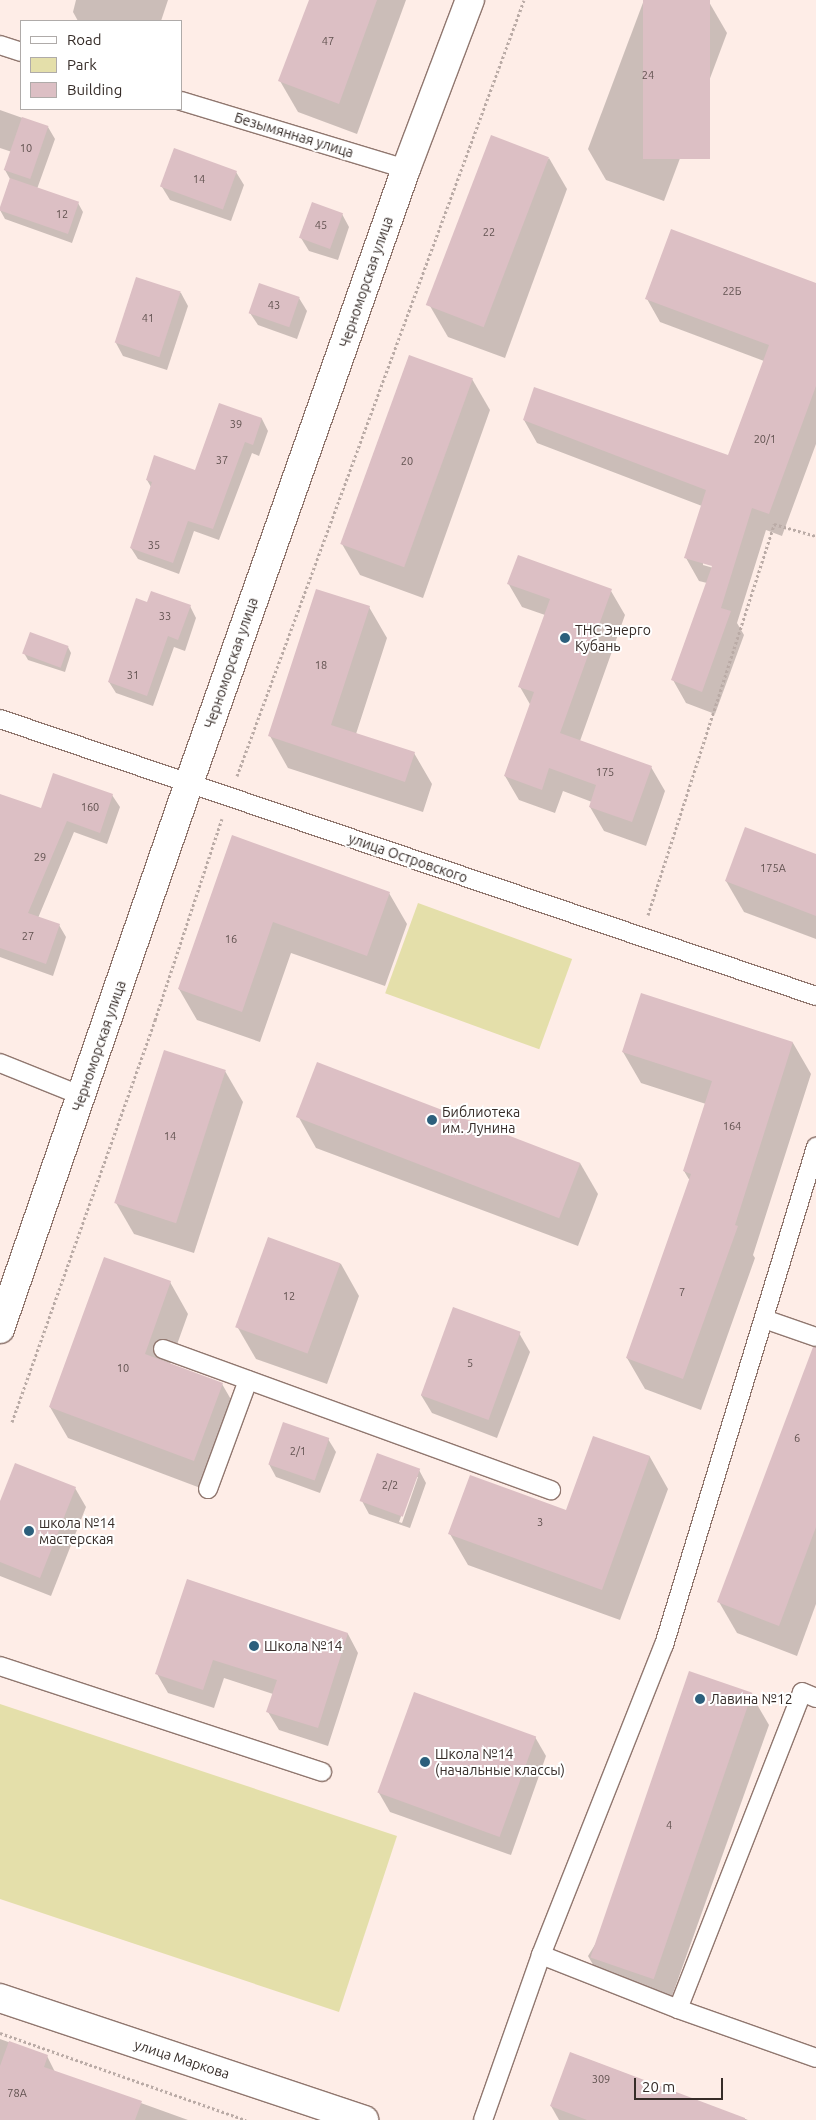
<!DOCTYPE html>
<html>
<head>
<meta charset="utf-8">
<style>
  body { margin:0 }
  #map { position:relative; width:816px; height:2120px; overflow:hidden; background:#feede7; font-family:Ubuntu,sans-serif }
  div>[style] { position:absolute }
  .green>* { inset:0; background:#e4dfaa; transform-origin:0 0 }
  .shadow>* { inset:0; background:#0003 }
  .building>* { inset:0; background:#dcbfc4; transform-origin:0 0 }
  .path>* { height:3px; margin-top:-1.5px; transform-origin:0; background:repeating-linear-gradient(90deg,#baaba6 0 2.5px,transparent 0 5px) }
  .roads { filter:drop-shadow(1px 0 #90776f) drop-shadow(-1px 0 #90776f) drop-shadow(0 1px #90776f) drop-shadow(0 -1px #90776f) }
  .lane>* { height:18px; margin:-9px; padding:0 9px; transform-origin:9px; border-radius:9px; background:#fff }
  .secondary>* { height:28px; margin:-14px; padding:0 14px; transform-origin:14px; border-radius:14px; background:#fff }
  .dots>* { width:14px; height:14px; translate:-50% -50%; box-sizing:border-box; border:2px solid #fff; border-radius:50% }
  span { translate:-50% -50%; white-space:nowrap; text-align:center; line-height:1.15; -webkit-text-stroke:4px #fff; paint-order:stroke }
  .number-label { font-size:11px; color:#60514f }
  .number-label span { -webkit-text-stroke-width:0 }
  .street-label { font-size:14px; color:#362c28 }
  .poi-label { font-size:14px; color:#362c28 }
  .left { translate:0 -50%; text-align:left }
  .legend { position:absolute; left:20px; top:20px; width:162px; height:90px; box-sizing:border-box; background:#fff; border:1px solid #afaba9; margin:0; padding:6px 9px; list-style:none; font-size:15px; color:#362c28 }
  .legend li { display:flex; align-items:center; gap:10px; height:25px }
  .legend b { width:25px; border:1px solid #afaba9 }
  .scale { position:absolute; left:634px; top:2078px; width:89px; height:22px; box-sizing:border-box; border:2px solid #362c28; border-top:0; padding-left:6px; font-size:15px; line-height:18px; white-space:nowrap; color:#362c28; -webkit-text-stroke:4px #fff; paint-order:stroke }
</style>
</head>
<body>
<div id="map">
  <div class="green">
    <i style="left:418px;top:903px;width:164px;height:96px;rotate:20deg"></i>
    <i style="clip-path:polygon(0 1704px,397px 1836px,339px 2012px,0 1899px)"></i>
  </div>
  <div class="shadow">
    <i style="clip-path:polygon(76px 0,168px 0,161px 21px,78px 21px,73px 12px)"></i>
    <i style="clip-path:polygon(310px 0,406px 0,357px 134px,298px 112px,280px 81px)"></i>
    <i style="clip-path:polygon(644px 0,703px 0,709px 2px,727px 33px,664px 201px,606px 180px,588px 149px)"></i>
    <i style="clip-path:polygon(0 110px,48px 127px,55px 139px,37px 189px,78px 203px,83px 212px,72px 243px,5px 219px,0 210px,10px 179px,5px 170px,12px 152px,0 148px)"></i>
    <i style="clip-path:polygon(549px 158px,567px 189px,505px 358px,448px 337px,430px 306px)"></i>
    <i style="clip-path:polygon(236px 172px,244px 185px,231px 221px,170px 200px,162px 187px)"></i>
    <i style="clip-path:polygon(342px 214px,349px 227px,338px 260px,309px 251px,301px 238px)"></i>
    <i style="clip-path:polygon(137px 279px,181px 293px,188px 306px,167px 370px,123px 356px,116px 343px)"></i>
    <i style="clip-path:polygon(evenodd,816px 284px,816px 444px,782px 536px,766px 530px,737px 623px,744px 635px,715px 714px,686px 703px,673px 680px,707px 583px,699px 581px,686px 558px,702px 506px,537px 443px,524px 420px,728px 457px,764px 361px,660px 322px,647px 299px,816px 284px,703px 562px,718px 567px,717px 569px,703px 565px,703px 562px)"></i>
    <i style="clip-path:polygon(299px 298px,307px 311px,297px 339px,258px 325px,250px 313px)"></i>
    <i style="clip-path:polygon(472px 379px,490px 410px,423px 598px,360px 575px,342px 544px)"></i>
    <i style="clip-path:polygon(219px 405px,262px 419px,268px 431px,259px 456px,252px 453px,219px 540px,194px 531px,179px 574px,138px 559px,131px 548px,151px 487px,147px 480px,196px 472px)"></i>
    <i style="clip-path:polygon(508px 583px,611px 591px,625px 615px,580px 741px,651px 767px,665px 791px,646px 846px,604px 831px,590px 807px,592px 802px,563px 791px,555px 813px,519px 800px,505px 776px,531px 706px,520px 687px,545px 615px,522px 607px)"></i>
    <i style="clip-path:polygon(148px 604px,190px 606px,196px 618px,185px 651px,174px 647px,153px 706px,116px 693px,109px 682px)"></i>
    <i style="clip-path:polygon(369px 607px,387px 638px,356px 734px,414px 753px,432px 784px,423px 812px,288px 768px,270px 736px)"></i>
    <i style="clip-path:polygon(68px 647px,71px 653px,65px 672px,28px 660px,24px 653px)"></i>
    <i style="clip-path:polygon(0 795px,42px 810px,112px 795px,120px 807px,107px 844px,74px 832px,38px 918px,59px 925px,66px 937px,53px 976px,0 957px)"></i>
    <i style="clip-path:polygon(233px 837px,389px 893px,407px 924px,385px 986px,291px 953px,260px 1042px,197px 1020px,179px 989px)"></i>
    <i style="clip-path:polygon(816px 855px,816px 939px,744px 912px,726px 881px)"></i>
    <i style="clip-path:polygon(793px 1043px,811px 1074px,753px 1255px,755px 1258px,701px 1410px,645px 1389px,627px 1358px,690px 1181px,684px 1171px,706px 1104px,641px 1083px,623px 1052px)"></i>
    <i style="clip-path:polygon(225px 1071px,243px 1102px,194px 1253px,134px 1234px,116px 1203px)"></i>
    <i style="clip-path:polygon(298px 1116px,580px 1163px,598px 1194px,578px 1246px,316px 1148px)"></i>
    <i style="clip-path:polygon(269px 1239px,341px 1264px,359px 1296px,327px 1384px,256px 1359px,238px 1328px)"></i>
    <i style="clip-path:polygon(170px 1282px,188px 1314px,170px 1364px,222px 1384px,240px 1415px,211px 1492px,68px 1438px,50px 1407px)"></i>
    <i style="clip-path:polygon(519px 1333px,530px 1352px,497px 1438px,432px 1413px,421px 1395px)"></i>
    <i style="clip-path:polygon(816px 1350px,816px 1604px,797px 1656px,737px 1633px,719px 1602px)"></i>
    <i style="clip-path:polygon(594px 1437px,650px 1457px,668px 1489px,620px 1620px,468px 1565px,450px 1534px,567px 1512px)"></i>
    <i style="clip-path:polygon(328px 1439px,336px 1452px,320px 1493px,276px 1477px,269px 1464px)"></i>
    <i style="clip-path:polygon(evenodd,419px 1470px,426px 1483px,410px 1528px,369px 1514px,362px 1501px,419px 1470px,415px 1477px,418px 1477px,402px 1523px,399px 1522px,415px 1477px)"></i>
    <i style="clip-path:polygon(75px 1488px,86px 1507px,51px 1596px,0 1576px,0 1504px)"></i>
    <i style="clip-path:polygon(187px 1581px,348px 1634px,358px 1653px,328px 1746px,279px 1730px,268px 1712px,273px 1694px,224px 1678px,214px 1708px,168px 1693px,157px 1674px)"></i>
    <i style="clip-path:polygon(751px 1694px,769px 1725px,667px 2010px,606px 1987px,588px 1956px)"></i>
    <i style="clip-path:polygon(535px 1737px,546px 1756px,511px 1855px,390px 1812px,379px 1793px)"></i>
    <i style="clip-path:polygon(0 2039px,47px 2056px,55px 2072px,188px 2120px,0 2120px)"></i>
    <i style="clip-path:polygon(571px 2053px,748px 2120px,559px 2120px,551px 2106px)"></i>
  </div>
  <div class="building">
    <i style="clip-path:polygon(309px 0,377px 0,339px 104px,278px 81px)"></i>
    <i style="left:643px;top:0;width:67px;height:159px"></i>
    <i style="left:22px;top:117px;width:28px;height:56px;rotate:19deg"></i>
    <i style="left:491px;top:135px;width:62px;height:182px;rotate:21deg"></i>
    <i style="left:174px;top:148px;width:67px;height:41px;rotate:20deg"></i>
    <i style="left:10px;top:178px;width:73px;height:34px;rotate:19deg"></i>
    <i style="left:312px;top:202px;width:33px;height:38px;rotate:20deg"></i>
    <i style="clip-path:polygon(671px 229px,816px 283px,816px 386px,769px 514px,752px 508px,721px 608px,731px 611px,702px 692px,671px 680px,712px 566px,684px 558px,706px 490px,523px 420px,534px 387px,728px 455px,769px 345px,645px 299px)"></i>
    <i style="left:136px;top:277px;width:47px;height:69px;rotate:18deg"></i>
    <i style="left:259px;top:283px;width:43px;height:32px;rotate:19deg"></i>
    <i style="left:409px;top:355px;width:68px;height:201px;rotate:20deg"></i>
    <i style="clip-path:polygon(219px 403px,262px 418px,253px 445px,245px 442px,213px 529px,188px 521px,173px 563px,130px 548px,152px 482px,146px 480px,154px 455px,195px 470px)"></i>
    <i style="clip-path:polygon(518px 555px,612px 589px,560px 733px,652px 766px,632px 822px,589px 807px,596px 785px,549px 768px,542px 790px,504px 776px,534px 692px,518px 687px,550px 599px,507px 584px)"></i>
    <i style="clip-path:polygon(316px 589px,370px 606px,331px 725px,415px 752px,405px 782px,268px 736px)"></i>
    <i style="clip-path:polygon(151px 591px,191px 605px,178px 640px,168px 636px,147px 696px,108px 682px,136px 598px,147px 602px)"></i>
    <i style="left:30px;top:632px;width:41px;height:23px;rotate:20deg"></i>
    <i style="clip-path:polygon(53px 773px,113px 794px,100px 833px,67px 821px,28px 913px,60px 924px,46px 964px,0 948px,0 794px,41px 808px)"></i>
    <i style="clip-path:polygon(745px 827px,816px 854px,816px 916px,725px 881px)"></i>
    <i style="clip-path:polygon(232px 835px,390px 892px,367px 956px,273px 922px,242px 1012px,178px 989px)"></i>
    <i style="clip-path:polygon(641px 993px,793px 1042px,735px 1225px,738px 1226px,683px 1379px,626px 1358px,691px 1174px,683px 1171px,712px 1081px,622px 1052px)"></i>
    <i style="left:164px;top:1050px;width:65px;height:161px;rotate:18deg"></i>
    <i style="left:317px;top:1062px;width:282px;height:59px;rotate:21deg"></i>
    <i style="left:268px;top:1237px;width:77px;height:96px;rotate:20deg"></i>
    <i style="clip-path:polygon(104px 1257px,171px 1281px,145px 1354px,223px 1383px,194px 1461px,49px 1407px)"></i>
    <i style="left:453px;top:1307px;width:72px;height:94px;rotate:20deg"></i>
    <i style="clip-path:polygon(813px 1347px,816px 1347px,816px 1527px,779px 1626px,717px 1602px)"></i>
    <i style="left:283px;top:1422px;width:49px;height:45px;rotate:19deg"></i>
    <i style="clip-path:polygon(593px 1436px,650px 1456px,602px 1590px,448px 1534px,470px 1475px,566px 1510px)"></i>
    <i style="left:377px;top:1453px;width:46px;height:51px;rotate:20deg"></i>
    <i style="clip-path:polygon(15px 1463px,76px 1487px,40px 1578px,0 1562px,0 1501px)"></i>
    <i style="clip-path:polygon(187px 1579px,348px 1633px,318px 1728px,266px 1712px,277px 1680px,213px 1660px,203px 1690px,155px 1674px)"></i>
    <i style="left:689px;top:1671px;width:67px;height:303px;rotate:19deg"></i>
    <i style="left:414px;top:1692px;width:130px;height:107px;rotate:20deg"></i>
    <i style="clip-path:polygon(9px 2041px,48px 2055px,44px 2067px,142px 2101px,135px 2120px,0 2120px,0 2066px)"></i>
    <i style="clip-path:polygon(570px 2052px,745px 2118px,745px 2120px,587px 2120px,550px 2106px)"></i>
  </div>
  <div class="path">
    <i style="left:237px;top:776px;width:827px;rotate:-69.7deg"></i>
    <i style="left:648px;top:915px;width:411px;rotate:-72.1deg"></i>
    <i style="left:774px;top:524px;width:44px;rotate:15.9deg"></i>
    <i style="left:12px;top:1422px;width:427px;rotate:-70.4deg"></i>
    <i style="left:155px;top:1020px;width:212px;rotate:-71.6deg"></i>
    <i style="left:0;top:2033px;width:261px;rotate:19.5deg"></i>
  </div>
  <div class="roads">
    <div class="lane">
      <i style="left:0;top:45px;width:22px;rotate:18deg"></i>
      <i style="left:181px;top:101px;width:235px;rotate:16.8deg"></i>
      <i style="left:0;top:719px;width:862px;rotate:18.75deg"></i>
      <i style="left:0;top:1063px;width:88px;rotate:21.9deg"></i>
      <i style="left:764px;top:1319px;width:55px;rotate:19.1deg"></i>
      <i style="left:163px;top:1349px;width:413px;rotate:20deg"></i>
      <i style="left:208px;top:1489px;width:116px;rotate:-69.8deg"></i>
      <i style="left:0;top:1666px;width:339px;rotate:18.2deg"></i>
      <i style="left:541px;top:1955px;width:147px;rotate:21.5deg"></i>
      <i style="left:678px;top:2009px;width:340px;rotate:-68.6deg"></i>
      <i style="left:802px;top:1692px;width:15px;rotate:23deg"></i>
      <i style="left:678px;top:2009px;width:146px;rotate:19.5deg"></i>
      <i style="left:483px;top:2120px;width:175px;rotate:-70.6deg"></i>
      <i style="left:541px;top:1955px;width:334px;rotate:-68.4deg"></i>
      <i style="left:664px;top:1645px;width:521px;rotate:-73.03deg"></i>
    </div>
    <div class="secondary">
      <i style="left:0;top:1329px;width:578px;rotate:-70.91deg"></i>
      <i style="left:189px;top:783px;width:651px;rotate:-70.54deg"></i>
      <i style="left:406px;top:169px;width:181px;rotate:-69.3deg"></i>
      <i style="left:0;top:1998px;width:384px;rotate:18.5deg"></i>
    </div>
  </div>
  <div class="dots">
    <i style="left:565px;top:638px;background:#2c5f7c"></i>
    <i style="left:432px;top:1120px;background:#2c5f7c"></i>
    <i style="left:29px;top:1531px;background:#2c5f7c"></i>
    <i style="left:254px;top:1646px;background:#2c5f7c"></i>
    <i style="left:700px;top:1699px;background:#2c5f7c"></i>
    <i style="left:425px;top:1762px;background:#2c5f7c"></i>
  </div>
  <div class="number-label">
    <span style="left:328px;top:41px">47</span>
    <span style="left:648px;top:75px">24</span>
    <span style="left:26px;top:148px">10</span>
    <span style="left:199px;top:179px">14</span>
    <span style="left:62px;top:214px">12</span>
    <span style="left:321px;top:225px">45</span>
    <span style="left:489px;top:232px">22</span>
    <span style="left:732px;top:291px">22Б</span>
    <span style="left:274px;top:305px">43</span>
    <span style="left:148px;top:318px">41</span>
    <span style="left:236px;top:424px">39</span>
    <span style="left:765px;top:439px">20/1</span>
    <span style="left:222px;top:460px">37</span>
    <span style="left:407px;top:461px">20</span>
    <span style="left:154px;top:545px">35</span>
    <span style="left:165px;top:616px">33</span>
    <span style="left:321px;top:665px">18</span>
    <span style="left:133px;top:675px">31</span>
    <span style="left:605px;top:772px">175</span>
    <span style="left:90px;top:807px">160</span>
    <span style="left:40px;top:857px">29</span>
    <span style="left:773px;top:868px">175А</span>
    <span style="left:28px;top:936px">27</span>
    <span style="left:231px;top:939px">16</span>
    <span style="left:732px;top:1126px">164</span>
    <span style="left:170px;top:1136px">14</span>
    <span style="left:682px;top:1292px">7</span>
    <span style="left:289px;top:1296px">12</span>
    <span style="left:470px;top:1363px">5</span>
    <span style="left:123px;top:1368px">10</span>
    <span style="left:797px;top:1438px">6</span>
    <span style="left:298px;top:1451px">2/1</span>
    <span style="left:390px;top:1485px">2/2</span>
    <span style="left:540px;top:1522px">3</span>
    <span style="left:669px;top:1825px">4</span>
    <span style="left:601px;top:2079px">309</span>
    <span style="left:17px;top:2093px">78А</span>
  </div>
  <div class="street-label">
    <span style="left:294px;top:135px;rotate:17deg">Безымянная улица</span>
    <span style="left:366px;top:282px;rotate:-71deg">Черноморская улица</span>
    <span style="left:231px;top:663px;rotate:-71deg">Черноморская улица</span>
    <span style="left:408px;top:858px;rotate:19deg">улица Островского</span>
    <span style="left:99px;top:1046px;rotate:-71deg">Черноморская улица</span>
    <span style="left:182px;top:2059px;rotate:18deg">улица Маркова</span>
  </div>
  <div class="poi-label">
    <span class="left" style="left:575px;top:638px">ТНС Энерго<br>Кубань</span>
    <span class="left" style="left:442px;top:1120px">Библиотека<br>им. Лунина</span>
    <span class="left" style="left:39px;top:1531px">школа №14<br>мастерская</span>
    <span class="left" style="left:264px;top:1646px">Школа №14</span>
    <span class="left" style="left:710px;top:1699px">Лавина №12</span>
    <span class="left" style="left:435px;top:1762px">Школа №14<br>(начальные классы)</span>
  </div>
  <ul class="legend">
  <li><b style="height:6px;background:#fff"></b>Road</li>
  <li><b style="height:14px;background:#e4dfaa"></b>Park</li>
  <li><b style="height:14px;background:#dcbfc4"></b>Building</li>
  </ul>
  <div class="scale">20 m</div>
</div>
</body>
</html>
